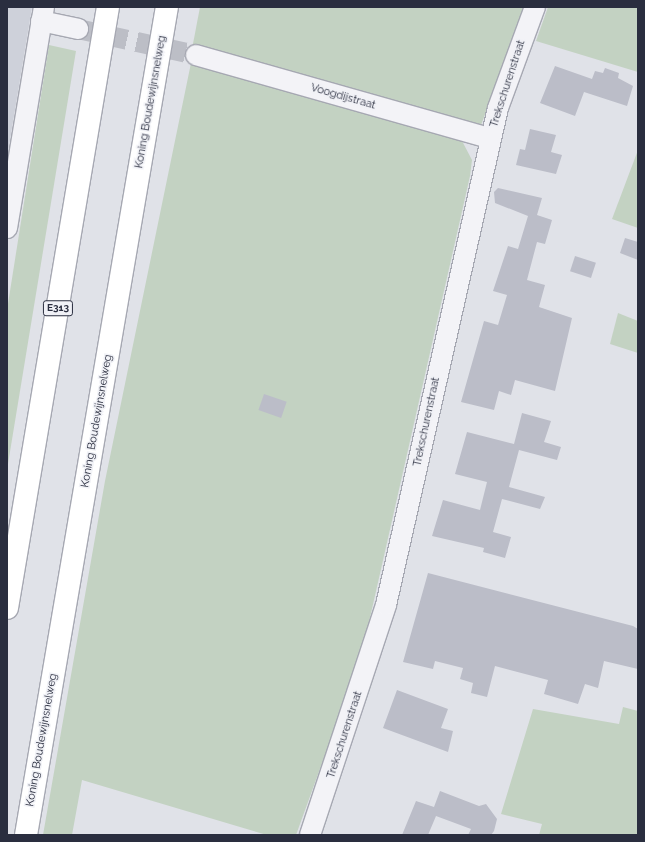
<!DOCTYPE html>
<html>
<head>
<meta charset="utf-8">
<style>
  body { margin:0 }
  #map { position:relative; width:645px; height:842px; overflow:hidden; background:#e0e2e8; font-family:Raleway,sans-serif }
  div>[style] { position:absolute }
  .built>* { inset:0; background:#ced1da }
  .green>* { inset:0; background:#c3d2c2 }
  .building>* { inset:0; background:#bbbdc8; transform-origin:0 0 }
  .street-tunnel>* { height:20px; margin-top:-10px; transform-origin:0; background:repeating-linear-gradient(90deg,#bcbec6 0 20px,transparent 0 30px) }
  .roads { filter:drop-shadow(1px 0 #a6a8b2) drop-shadow(-1px 0 #a6a8b2) drop-shadow(0 1px #a6a8b2) drop-shadow(0 -1px #a6a8b2) }
  .street>* { height:20px; margin:-10px; padding:0 10px; transform-origin:10px; border-radius:10px; background:#f3f3f7 }
  .highway>* { height:22px; margin:-11px; padding:0 11px; transform-origin:11px; border-radius:11px; background:#fff }
  span { translate:-50% -50%; white-space:nowrap; text-align:center; line-height:1.15; -webkit-text-stroke:3px #f0f1f6; paint-order:stroke }
  .shield-label span { padding:1px 3px; background:#f0f1f6; border:1px solid; border-radius:3px; -webkit-text-stroke-width:0 }
  .shield-label { font-size:10px; color:#2a2e3f; font-weight:700 }
  .street-label { font-size:11px; color:#2a2e3f }
  .frame { position:absolute; inset:0; border:8px solid #2a2e3f; pointer-events:none }
</style>
</head>
<body>
<div id="map">
  <div class="built">
    <i style="clip-path:polygon(7px 7px,32px 7px,7px 158px)"></i>
  </div>
  <div class="green">
    <i style="clip-path:polygon(200px 7px,526px 7px,481px 125px,472px 127px,192px 49px)"></i>
    <i style="clip-path:polygon(548px 7px,638px 7px,638px 72px,536px 41px)"></i>
    <i style="clip-path:polygon(49px 45px,76px 51px,7px 470px,7px 310px)"></i>
    <i style="clip-path:polygon(191px 63px,461px 139px,472px 160px,470px 176px,362px 653px,296px 835px,267px 835px,82px 780px,72px 835px,43px 835px,105px 481px)"></i>
    <i style="clip-path:polygon(638px 150px,638px 228px,612px 219px)"></i>
    <i style="clip-path:polygon(618px 313px,638px 321px,638px 353px,610px 344px)"></i>
    <i style="clip-path:polygon(623px 707px,638px 711px,638px 835px,539px 835px,542px 824px,501px 814px,533px 709px,619px 724px)"></i>
  </div>
  <div class="building">
    <i style="clip-path:polygon(555px 66px,592px 79px,595px 71px,603px 73px,605px 68px,619px 73px,618px 78px,633px 86px,627px 106px,584px 92px,575px 116px,540px 103px)"></i>
    <i style="clip-path:polygon(530px 129px,556px 135px,551px 152px,562px 155px,556px 174px,516px 165px,520px 149px,525px 150px)"></i>
    <i style="clip-path:polygon(498px 188px,542px 198px,537px 215px,552px 220px,545px 244px,537px 242px,527px 280px,545px 285px,539px 307px,572px 318px,555px 391px,515px 380px,511px 395px,499px 391px,494px 410px,461px 402px,484px 321px,498px 325px,507px 295px,493px 291px,508px 246px,518px 249px,528px 216px,495px 203px,494px 192px)"></i>
    <i style="clip-path:polygon(625px 238px,638px 242px,638px 260px,620px 253px)"></i>
    <i style="left:575px;top:256px;width:22px;height:16px;rotate:18deg"></i>
    <i style="left:264px;top:394px;width:24px;height:17px;rotate:19deg"></i>
    <i style="clip-path:polygon(522px 413px,551px 421px,544px 442px,561px 447px,557px 460px,519px 450px,509px 487px,545px 497px,540px 509px,502px 499px,493px 532px,511px 537px,505px 558px,483px 552px,484px 548px,432px 536px,443px 500px,480px 510px,487px 482px,455px 474px,467px 432px,514px 444px)"></i>
    <i style="clip-path:polygon(428px 573px,633px 626px,638px 629px,638px 669px,604px 661px,598px 688px,585px 684px,578px 704px,544px 694px,548px 680px,495px 666px,487px 697px,471px 693px,473px 683px,460px 679px,463px 668px,435px 661px,433px 669px,403px 662px)"></i>
    <i style="clip-path:polygon(397px 690px,448px 709px,441px 728px,453px 731px,448px 752px,383px 728px)"></i>
    <i style="clip-path:polygon(440px 791px,479px 806px,486px 804px,497px 819px,494px 831px,491px 835px,468px 835px,471px 829px,436px 816px,428px 835px,402px 835px,416px 801px,434px 807px)"></i>
  </div>
  <div class="street-tunnel">
    <i style="left:78px;top:29px;width:121px;rotate:12.4deg"></i>
  </div>
  <div class="roads">
    <div class="street">
      <i style="left:41px;top:21px;width:38px;rotate:12deg"></i>
      <i style="left:196px;top:55px;width:305px;rotate:15.8deg"></i>
      <i style="left:7px;top:228px;width:224px;rotate:-80.5deg"></i>
      <i style="left:310px;top:835px;width:242px;rotate:-71.7deg"></i>
      <i style="left:386px;top:605px;width:509px;rotate:-77.3deg"></i>
      <i style="left:498px;top:108px;width:108px;rotate:-69.9deg"></i>
    </div>
    <div class="highway">
      <i style="left:7px;top:608px;width:609px;rotate:-80.46deg"></i>
      <i style="left:26px;top:835px;width:840px;rotate:-80.34deg"></i>
    </div>
  </div>
  <div class="shield-label">
    <span style="left:58px;top:308px">E313</span>
  </div>
  <div class="street-label">
    <span style="left:508px;top:84px;rotate:-72deg">Trekschurenstraat</span>
    <span style="left:343px;top:97px;rotate:16deg">Voogdijstraat</span>
    <span style="left:151px;top:102px;rotate:-80deg">Koning Boudewijnsnelweg</span>
    <span style="left:97px;top:421px;rotate:-80deg">Koning Boudewijnsnelweg</span>
    <span style="left:427px;top:422px;rotate:-78deg">Trekschurenstraat</span>
    <span style="left:345px;top:735px;rotate:-72deg">Trekschurenstraat</span>
    <span style="left:42px;top:740px;rotate:-80deg">Koning Boudewijnsnelweg</span>
  </div>
  <div class="frame"></div>
</div>
</body>
</html>
